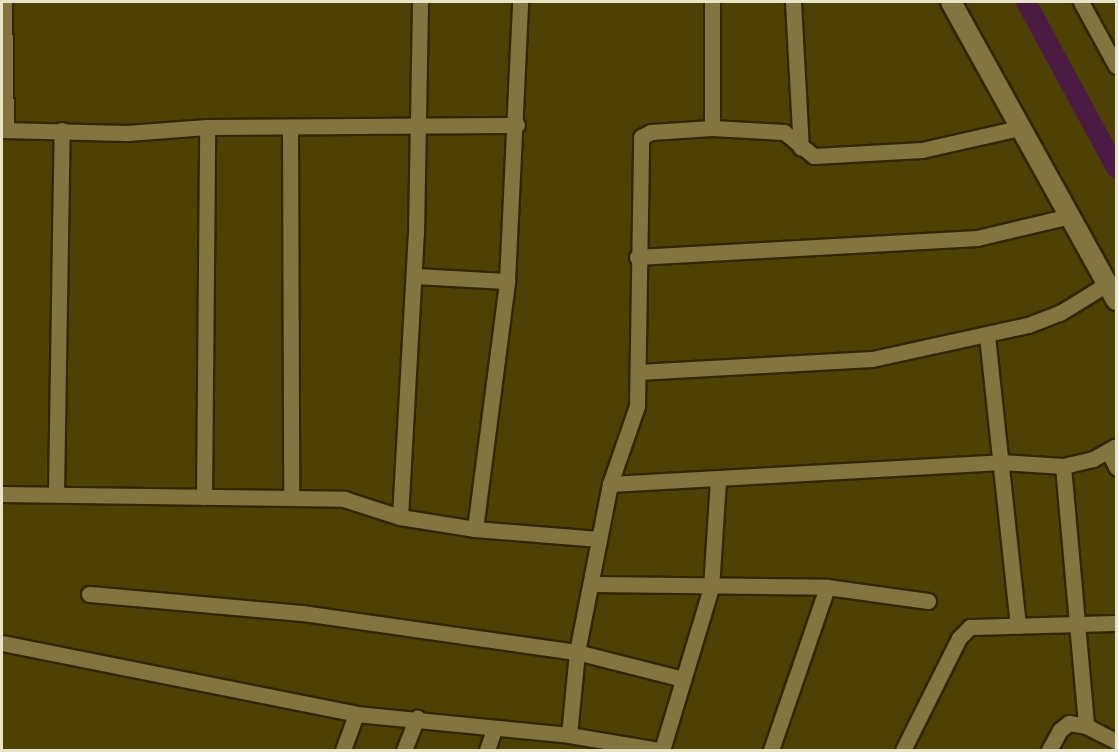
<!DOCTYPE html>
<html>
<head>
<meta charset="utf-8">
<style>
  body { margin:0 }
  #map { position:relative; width:1118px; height:752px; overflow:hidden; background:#4e4104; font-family:Georgia,serif }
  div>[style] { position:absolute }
  .canal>* { height:20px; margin:-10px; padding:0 10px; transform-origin:10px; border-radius:10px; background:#4c1b43 }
  .roads { filter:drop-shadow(2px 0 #312700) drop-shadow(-2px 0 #312700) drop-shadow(0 2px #312700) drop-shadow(0 -2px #312700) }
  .minor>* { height:15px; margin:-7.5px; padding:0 7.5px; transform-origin:7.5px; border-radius:7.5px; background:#83753f }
  .tertiary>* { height:20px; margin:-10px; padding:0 10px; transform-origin:10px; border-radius:10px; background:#83753f }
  span { translate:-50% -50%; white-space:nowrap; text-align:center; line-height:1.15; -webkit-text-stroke:5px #2e2811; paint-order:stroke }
  .frame { position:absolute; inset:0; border:3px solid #e9e3c7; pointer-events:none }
</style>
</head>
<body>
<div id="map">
  <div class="canal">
    <i style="left:1026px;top:2px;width:189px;rotate:61.5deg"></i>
  </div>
  <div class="roads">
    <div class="minor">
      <i style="left:4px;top:2px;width:128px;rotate:89.1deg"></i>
      <i style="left:793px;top:2px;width:146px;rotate:86.9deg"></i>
      <i style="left:1081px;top:2px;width:73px;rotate:61.3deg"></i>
      <i style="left:290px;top:128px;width:369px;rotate:89.8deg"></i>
      <i style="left:712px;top:128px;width:126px;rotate:-90deg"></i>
      <i style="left:2px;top:130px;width:125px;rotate:1.4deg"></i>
      <i style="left:127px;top:133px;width:80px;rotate:-4.3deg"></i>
      <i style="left:207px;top:127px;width:310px;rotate:-0.4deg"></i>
      <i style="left:637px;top:257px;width:341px;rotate:-3.2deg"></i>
      <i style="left:977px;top:238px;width:96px;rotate:-13.3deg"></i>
      <i style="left:414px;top:276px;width:93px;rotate:3.1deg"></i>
      <i style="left:987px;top:336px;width:291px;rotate:83.9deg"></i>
      <i style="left:638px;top:372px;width:234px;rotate:-3.2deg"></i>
      <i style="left:872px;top:359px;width:160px;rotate:-12.3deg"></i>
      <i style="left:1028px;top:325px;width:34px;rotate:-21deg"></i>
      <i style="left:1060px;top:313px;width:55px;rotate:-31.7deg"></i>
      <i style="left:1109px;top:452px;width:17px;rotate:65deg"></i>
      <i style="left:1063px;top:466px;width:261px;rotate:84.9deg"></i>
      <i style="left:610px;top:484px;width:392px;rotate:-3.2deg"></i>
      <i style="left:1001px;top:462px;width:62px;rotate:3.7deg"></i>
      <i style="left:1063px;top:466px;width:31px;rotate:-13deg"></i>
      <i style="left:1093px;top:459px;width:26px;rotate:-29deg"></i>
      <i style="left:56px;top:493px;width:363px;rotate:-89.1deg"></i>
      <i style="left:2px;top:494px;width:342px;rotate:0.8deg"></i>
      <i style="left:344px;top:499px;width:59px;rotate:17.8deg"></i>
      <i style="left:400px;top:517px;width:76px;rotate:9.1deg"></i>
      <i style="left:475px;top:529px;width:124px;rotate:4.6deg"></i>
      <i style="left:204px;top:497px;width:370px;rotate:-89.5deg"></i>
      <i style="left:400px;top:517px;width:283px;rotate:-86.8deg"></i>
      <i style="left:416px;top:234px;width:232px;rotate:-89deg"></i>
      <i style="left:475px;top:529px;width:250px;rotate:-82.6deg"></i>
      <i style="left:507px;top:281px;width:279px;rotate:-87.3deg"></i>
      <i style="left:592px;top:584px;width:235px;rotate:0.7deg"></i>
      <i style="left:827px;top:587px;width:102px;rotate:7.9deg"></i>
      <i style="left:89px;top:594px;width:214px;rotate:5.1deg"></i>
      <i style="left:302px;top:613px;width:278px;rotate:8.1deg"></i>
      <i style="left:577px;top:652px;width:109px;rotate:14.3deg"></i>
      <i style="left:2px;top:643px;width:361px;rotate:11.3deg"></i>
      <i style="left:356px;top:714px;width:214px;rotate:5.6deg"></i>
      <i style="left:569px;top:735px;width:92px;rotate:9.4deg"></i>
      <i style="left:569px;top:735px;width:83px;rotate:-84.5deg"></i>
      <i style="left:577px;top:652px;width:171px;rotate:-78.9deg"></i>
      <i style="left:610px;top:484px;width:83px;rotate:-70.9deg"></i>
      <i style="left:637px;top:406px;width:269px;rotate:-89.1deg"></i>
      <i style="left:641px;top:137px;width:11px;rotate:-27deg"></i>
      <i style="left:651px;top:132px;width:61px;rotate:-3.8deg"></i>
      <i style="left:712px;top:128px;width:72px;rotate:3.2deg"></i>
      <i style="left:784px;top:132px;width:38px;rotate:39deg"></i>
      <i style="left:814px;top:156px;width:108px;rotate:-3.2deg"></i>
      <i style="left:922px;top:150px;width:99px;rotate:-12.8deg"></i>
      <i style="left:343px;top:750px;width:38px;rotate:-70deg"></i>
      <i style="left:404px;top:750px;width:35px;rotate:-68deg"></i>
      <i style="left:487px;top:750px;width:21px;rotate:-71deg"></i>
      <i style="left:662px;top:750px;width:169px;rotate:-73.2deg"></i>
      <i style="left:711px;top:588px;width:107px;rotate:-86.3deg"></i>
      <i style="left:771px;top:750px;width:172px;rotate:-71deg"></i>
      <i style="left:903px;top:750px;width:125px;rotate:-63.4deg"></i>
      <i style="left:959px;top:638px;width:16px;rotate:-45deg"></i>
      <i style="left:970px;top:627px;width:146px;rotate:-1.6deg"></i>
      <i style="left:1049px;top:750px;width:23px;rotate:-61deg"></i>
      <i style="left:1060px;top:730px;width:11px;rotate:-38deg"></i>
      <i style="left:1069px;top:723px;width:17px;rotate:10deg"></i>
      <i style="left:1086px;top:726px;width:34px;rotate:27deg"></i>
    </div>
    <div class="tertiary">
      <i style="left:951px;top:2px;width:341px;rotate:61deg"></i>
    </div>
  </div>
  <div class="frame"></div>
</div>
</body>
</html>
